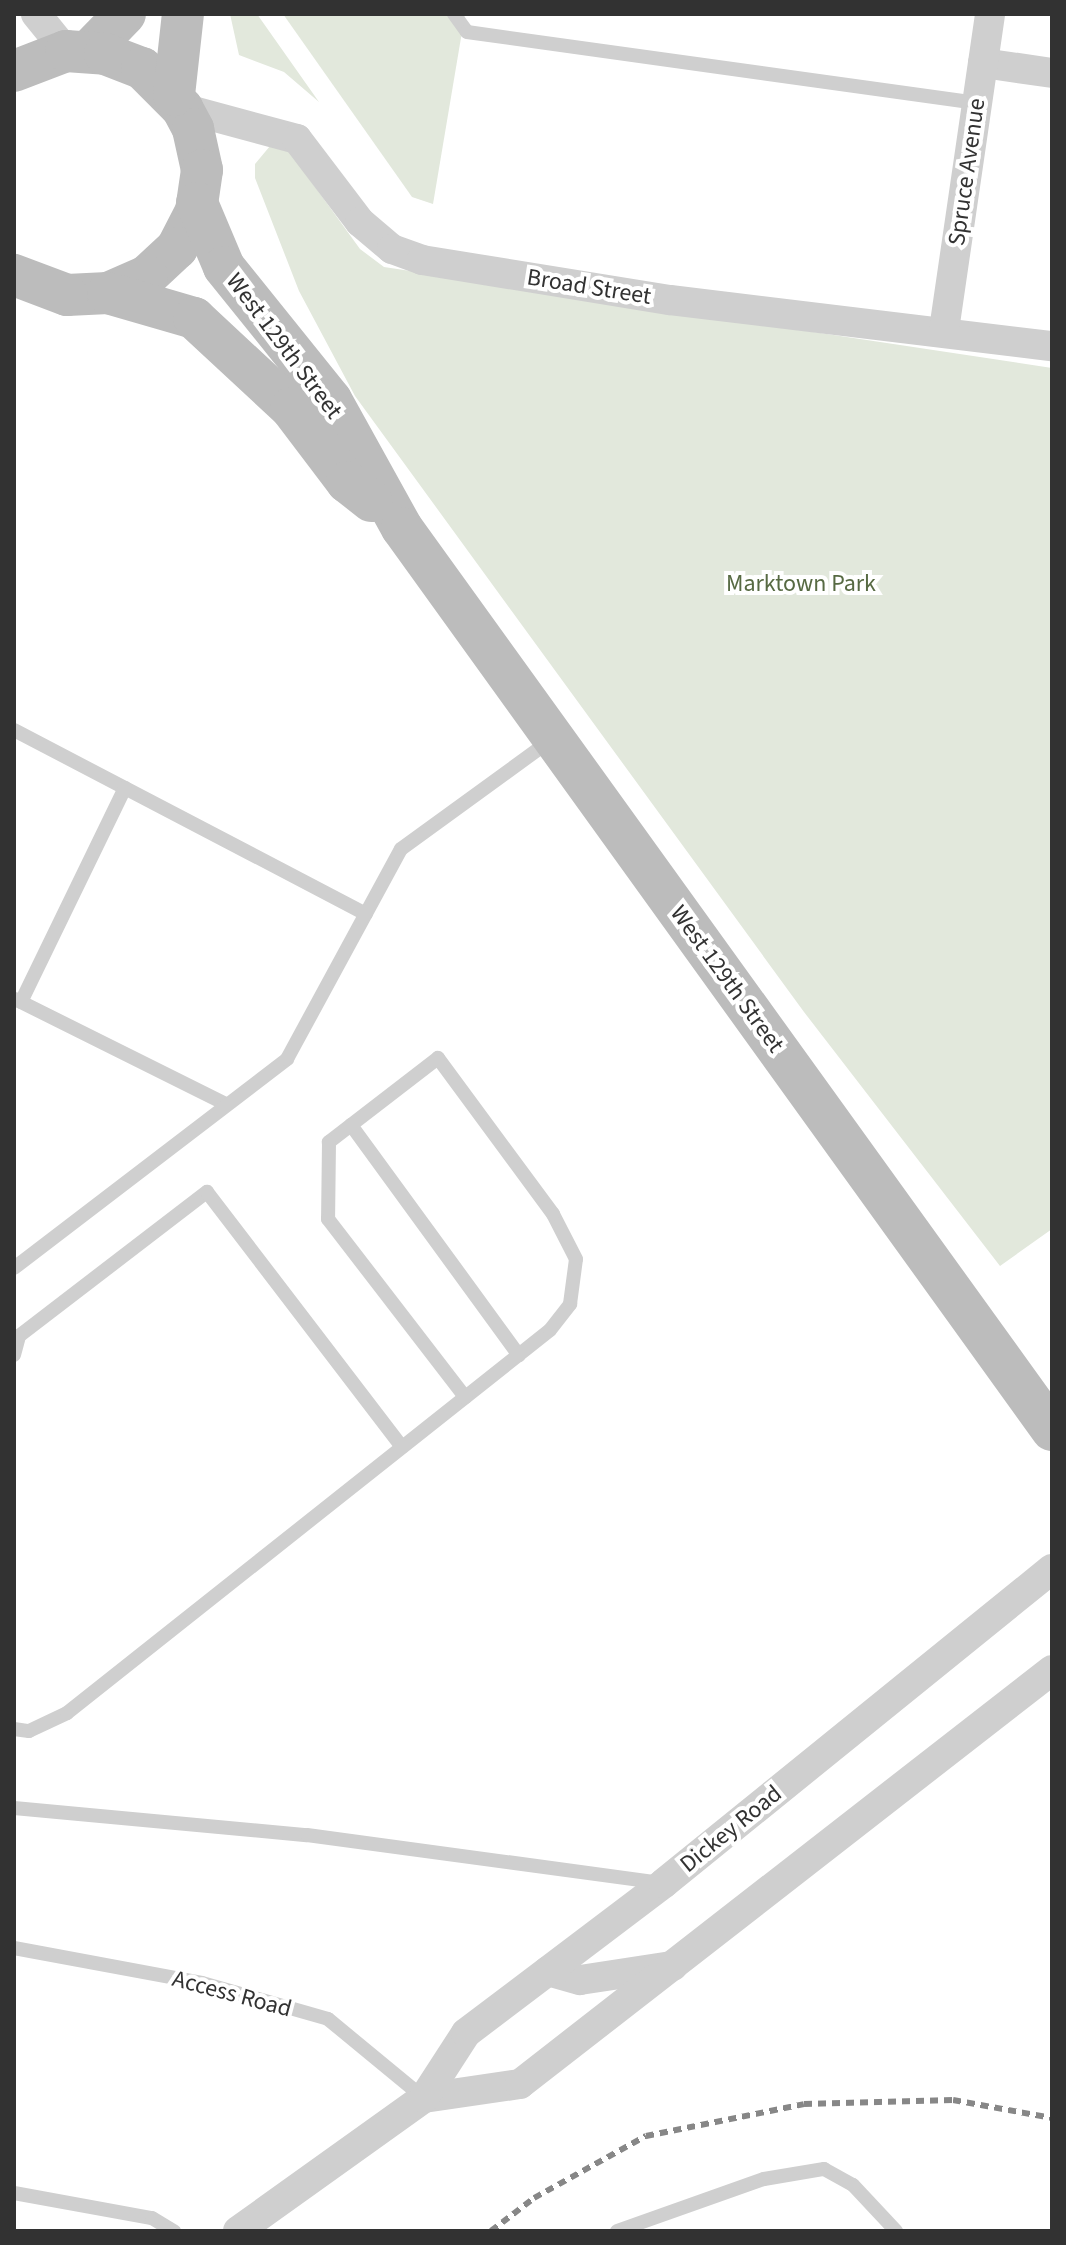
<!DOCTYPE html>
<html>
<head>
<meta charset="utf-8">
<style>
  body { margin:0 }
  #map { position:relative; width:1066px; height:2245px; overflow:hidden; background:#fff; font-family:"Source Sans 3",sans-serif }
  div>[style] { position:absolute }
  .green>* { inset:0; background:#e2e8dc }
  .lane>* { height:14px; margin:-7px; padding:0 7px; transform-origin:7px; border-radius:7px; background:#cfcfcf }
  .street>* { height:30px; margin:-15px; padding:0 15px; transform-origin:15px; border-radius:15px; background:#cfcfcf }
  .secondary>* { height:42px; margin:-21px; padding:0 21px; transform-origin:21px; border-radius:21px; background:#bcbcbc }
  .rail>* { height:6px; margin-top:-3px; transform-origin:0; background:repeating-linear-gradient(90deg,#878787 0 8px,transparent 0 14px) }
  span { translate:-50% -50%; white-space:nowrap; text-align:center; line-height:1.15; -webkit-text-stroke:8px #fff; paint-order:stroke }
  .street-label { font-size:24px; color:#323232 }
  .park-label { font-size:24px; color:#576a43 }
  .frame { position:absolute; inset:0; border:16px solid #323232; pointer-events:none }
</style>
</head>
<body>
<div id="map">
  <div class="green">
    <i style="clip-path:polygon(230px 14px,257px 14px,319px 102px,284px 72px,239px 55px)"></i>
    <i style="clip-path:polygon(283px 14px,465px 14px,433px 204px,412px 197px)"></i>
    <i style="clip-path:polygon(270px 146px,289px 151px,360px 249px,384px 267px,1052px 368px,1052px 1229px,1000px 1266px,804px 1012px,355px 396px,299px 291px,255px 178px,255px 164px)"></i>
  </div>
  <div class="lane">
    <i style="left:454px;top:14px;width:22px;rotate:54deg"></i>
    <i style="left:467px;top:32px;width:515px;rotate:7.93deg"></i>
    <i style="left:14px;top:730px;width:397px;rotate:27.6deg"></i>
    <i style="left:15px;top:999px;width:236px;rotate:26.5deg"></i>
    <i style="left:21px;top:1002px;width:238px;rotate:-64.1deg"></i>
    <i style="left:351px;top:1125px;width:285px;rotate:53.9deg"></i>
    <i style="left:14px;top:1268px;width:344px;rotate:-37.4deg"></i>
    <i style="left:287px;top:1059px;width:239px;rotate:-61.5deg"></i>
    <i style="left:401px;top:849px;width:185px;rotate:-36deg"></i>
    <i style="left:14px;top:1355px;width:20px;rotate:-75deg"></i>
    <i style="left:19px;top:1336px;width:237px;rotate:-37.5deg"></i>
    <i style="left:207px;top:1192px;width:321px;rotate:52.6deg"></i>
    <i style="left:14px;top:1729px;width:15px;rotate:8deg"></i>
    <i style="left:29px;top:1731px;width:42px;rotate:-25.3deg"></i>
    <i style="left:67px;top:1713px;width:616px;rotate:-38.41deg"></i>
    <i style="left:550px;top:1330px;width:33px;rotate:-52deg"></i>
    <i style="left:570px;top:1304px;width:45px;rotate:-82.4deg"></i>
    <i style="left:576px;top:1259px;width:51px;rotate:-117.1deg"></i>
    <i style="left:553px;top:1214px;width:194px;rotate:-126.4deg"></i>
    <i style="left:438px;top:1058px;width:138px;rotate:142.4deg"></i>
    <i style="left:329px;top:1142px;width:77px;rotate:90.7deg"></i>
    <i style="left:328px;top:1219px;width:225px;rotate:52.4deg"></i>
    <i style="left:14px;top:1808px;width:294px;rotate:5.3deg"></i>
    <i style="left:307px;top:1835px;width:357px;rotate:7.7deg"></i>
    <i style="left:14px;top:1948px;width:191px;rotate:10.5deg"></i>
    <i style="left:202px;top:1983px;width:131px;rotate:15.9deg"></i>
    <i style="left:328px;top:2019px;width:124px;rotate:39.5deg"></i>
    <i style="left:14px;top:2193px;width:140px;rotate:10.3deg"></i>
    <i style="left:152px;top:2218px;width:26px;rotate:31deg"></i>
    <i style="left:617px;top:2231px;width:156px;rotate:-19.5deg"></i>
    <i style="left:764px;top:2179px;width:61px;rotate:-9.5deg"></i>
    <i style="left:824px;top:2169px;width:33px;rotate:29deg"></i>
    <i style="left:853px;top:2185px;width:63px;rotate:46.9deg"></i>
  </div>
  <div class="street">
    <i style="left:36px;top:14px;width:48px;rotate:51deg"></i>
    <i style="left:983px;top:63px;width:70px;rotate:8.2deg"></i>
    <i style="left:182px;top:108px;width:119px;rotate:15.1deg"></i>
    <i style="left:297px;top:139px;width:104px;rotate:52.8deg"></i>
    <i style="left:360px;top:222px;width:42px;rotate:40.2deg"></i>
    <i style="left:392px;top:249px;width:32px;rotate:20deg"></i>
    <i style="left:422px;top:260px;width:251px;rotate:9.2deg"></i>
    <i style="left:670px;top:300px;width:385px;rotate:6.9deg"></i>
    <i style="left:944px;top:330px;width:319px;rotate:-81.7deg"></i>
    <i style="left:548px;top:1971px;width:33px;rotate:16deg"></i>
    <i style="left:580px;top:1980px;width:94px;rotate:-8.6deg"></i>
    <i style="left:424px;top:2098px;width:97px;rotate:-8.3deg"></i>
    <i style="left:520px;top:2084px;width:674px;rotate:-37.89deg"></i>
    <i style="left:238px;top:2231px;width:229px;rotate:-35.6deg"></i>
    <i style="left:424px;top:2098px;width:77px;rotate:-57.1deg"></i>
    <i style="left:466px;top:2033px;width:248px;rotate:-37.1deg"></i>
    <i style="left:664px;top:1883px;width:499px;rotate:-39deg"></i>
  </div>
  <div class="secondary">
    <i style="left:88px;top:52px;width:53px;rotate:-45.8deg"></i>
    <i style="left:14px;top:71px;width:56px;rotate:-21deg"></i>
    <i style="left:66px;top:51px;width:39px;rotate:4deg"></i>
    <i style="left:105px;top:54px;width:40px;rotate:21deg"></i>
    <i style="left:142px;top:68px;width:57px;rotate:45deg"></i>
    <i style="left:182px;top:108px;width:24px;rotate:62deg"></i>
    <i style="left:193px;top:129px;width:42px;rotate:77.6deg"></i>
    <i style="left:202px;top:170px;width:41px;rotate:98.3deg"></i>
    <i style="left:196px;top:211px;width:42px;rotate:117.2deg"></i>
    <i style="left:177px;top:248px;width:41px;rotate:137deg"></i>
    <i style="left:147px;top:276px;width:43px;rotate:156.4deg"></i>
    <i style="left:108px;top:293px;width:41px;rotate:177.2deg"></i>
    <i style="left:67px;top:295px;width:57px;rotate:-159.3deg"></i>
    <i style="left:174px;top:95px;width:81px;rotate:-83.7deg"></i>
    <i style="left:197px;top:203px;width:69px;rotate:67.1deg"></i>
    <i style="left:224px;top:267px;width:171px;rotate:51.2deg"></i>
    <i style="left:331px;top:400px;width:146px;rotate:61deg"></i>
    <i style="left:402px;top:528px;width:1112px;rotate:54.22deg"></i>
    <i style="left:108px;top:293px;width:90px;rotate:16.2deg"></i>
    <i style="left:194px;top:318px;width:132px;rotate:42.9deg"></i>
    <i style="left:291px;top:408px;width:93px;rotate:52.9deg"></i>
    <i style="left:347px;top:482px;width:31px;rotate:38deg"></i>
  </div>
  <div class="rail">
    <i style="left:491px;top:2231px;width:54px;rotate:-37.5deg"></i>
    <i style="left:534px;top:2198px;width:128px;rotate:-29deg"></i>
    <i style="left:646px;top:2136px;width:161px;rotate:-11.4deg"></i>
    <i style="left:804px;top:2104px;width:149px;rotate:-1.5deg"></i>
    <i style="left:953px;top:2100px;width:101px;rotate:10.3deg"></i>
  </div>
  <div class="street-label">
    <span style="left:967px;top:172px;rotate:-82deg">Spruce Avenue</span>
    <span style="left:589px;top:287px;rotate:9deg">Broad Street</span>
    <span style="left:284px;top:346px;rotate:53deg">West 129th Street</span>
    <span style="left:727px;top:979px;rotate:54deg">West 129th Street</span>
    <span style="left:731px;top:1829px;rotate:-39deg">Dickey Road</span>
    <span style="left:232px;top:1994px;rotate:15deg">Access Road</span>
  </div>
  <div class="park-label">
    <span style="left:801px;top:584px">Marktown Park</span>
  </div>
  <div class="frame"></div>
</div>
</body>
</html>
